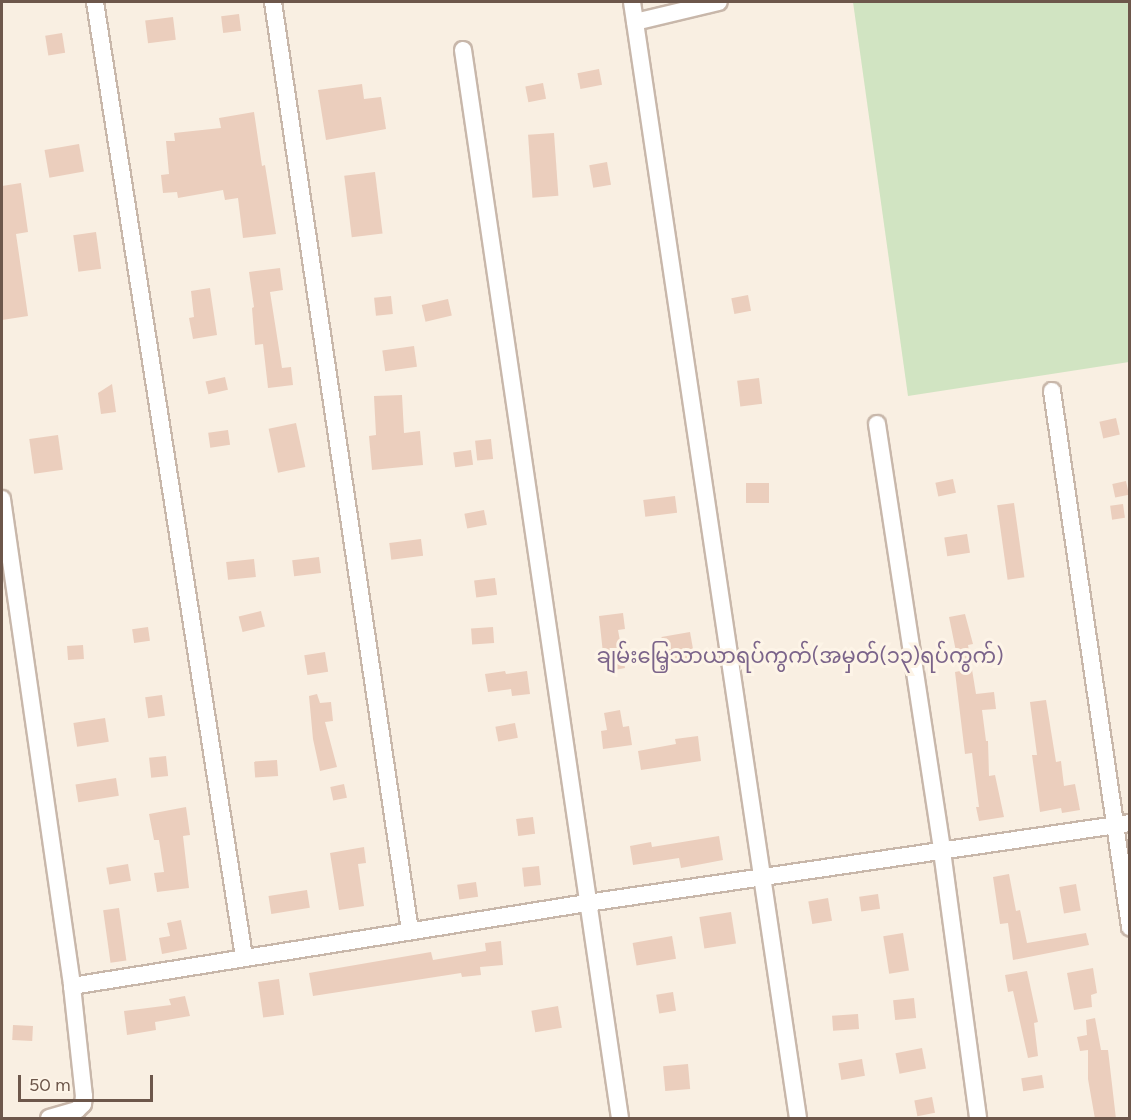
<!DOCTYPE html>
<html>
<head>
<meta charset="utf-8">
<style>
  body { margin:0 }
  #map { position:relative; width:1131px; height:1120px; overflow:hidden; background:#f9efe2; font-family:Figtree,"Noto Sans Myanmar",sans-serif }
  div>[style] { position:absolute }
  .green>* { inset:0; background:#d1e4c2 }
  .building>* { inset:0; background:#ebcebd; transform-origin:0 0 }
  .roads { filter:drop-shadow(2px 0 #c8b7aa) drop-shadow(-2px 0 #c8b7aa) drop-shadow(0 2px #c8b7aa) drop-shadow(0 -2px #c8b7aa) }
  .minor>* { height:16px; margin:-8px; padding:0 8px; transform-origin:8px; border-radius:8px; background:#fff }
  span { translate:-50% -50%; white-space:nowrap; text-align:center; line-height:1.15; -webkit-text-stroke:6px #fdf4e7; paint-order:stroke }
  .quarter-label { font-size:21px; color:#7b648a }
  .frame { position:absolute; inset:0; border:3px solid #6d574b; pointer-events:none }
  .scale { position:absolute; left:18px; top:1075px; width:135px; height:27px; box-sizing:border-box; border:3px solid #6d574b; border-top:0; padding-left:8px; font-size:18px; line-height:21px; white-space:nowrap; color:#6d574b; -webkit-text-stroke:4px #fdf4e7; paint-order:stroke }
</style>
</head>
<body>
<div id="map">
  <div class="green">
    <i style="clip-path:polygon(853px 2px,1129px 2px,1129px 362px,908px 396px)"></i>
  </div>
  <div class="building">
    <i style="left:239px;top:14px;width:17px;height:18px;rotate:83deg"></i>
    <i style="left:173px;top:17px;width:23px;height:28px;rotate:83deg"></i>
    <i style="left:62px;top:33px;width:20px;height:17px;rotate:81deg"></i>
    <i style="left:599px;top:69px;width:16px;height:22px;rotate:79deg"></i>
    <i style="left:543px;top:83px;width:16px;height:18px;rotate:79deg"></i>
    <i style="clip-path:polygon(362px 84px,364px 99px,381px 97px,386px 129px,326px 140px,318px 90px)"></i>
    <i style="clip-path:polygon(254px 112px,262px 166px,265px 165px,276px 234px,243px 238px,238px 198px,225px 200px,223px 190px,178px 198px,177px 192px,163px 193px,161px 175px,169px 174px,166px 141px,175px 141px,174px 133px,221px 128px,219px 118px)"></i>
    <i style="left:554px;top:133px;width:63px;height:26px;rotate:86deg"></i>
    <i style="left:79px;top:144px;width:28px;height:35px;rotate:80deg"></i>
    <i style="left:607px;top:162px;width:23px;height:18px;rotate:80deg"></i>
    <i style="left:375px;top:172px;width:62px;height:31px;rotate:83deg"></i>
    <i style="clip-path:polygon(21px 183px,28px 232px,16px 234px,28px 316px,2px 320px,2px 186px)"></i>
    <i style="left:96px;top:232px;width:37px;height:23px;rotate:82deg"></i>
    <i style="clip-path:polygon(280px 268px,283px 290px,270px 292px,282px 368px,291px 367px,293px 385px,268px 388px,263px 344px,255px 345px,252px 308px,254px 307px,249px 272px)"></i>
    <i style="clip-path:polygon(210px 288px,217px 335px,193px 339px,189px 318px,194px 317px,191px 291px)"></i>
    <i style="left:748px;top:295px;width:16px;height:17px;rotate:79deg"></i>
    <i style="left:391px;top:296px;width:18px;height:17px;rotate:84deg"></i>
    <i style="left:448px;top:299px;width:17px;height:27px;rotate:77deg"></i>
    <i style="left:414px;top:346px;width:21px;height:32px;rotate:82deg"></i>
    <i style="left:225px;top:377px;width:13px;height:20px;rotate:77deg"></i>
    <i style="left:759px;top:378px;width:26px;height:22px;rotate:83deg"></i>
    <i style="clip-path:polygon(112px 384px,116px 412px,101px 414px,98px 393px)"></i>
    <i style="clip-path:polygon(402px 395px,404px 433px,420px 431px,423px 465px,372px 470px,369px 436px,376px 435px,374px 396px)"></i>
    <i style="left:1116px;top:418px;width:17px;height:17px;rotate:77deg"></i>
    <i style="left:296px;top:423px;width:45px;height:28px;rotate:78deg"></i>
    <i style="left:228px;top:430px;width:15px;height:20px;rotate:82deg"></i>
    <i style="left:58px;top:435px;width:35px;height:29px;rotate:82deg"></i>
    <i style="left:491px;top:439px;width:20px;height:16px;rotate:84deg"></i>
    <i style="left:471px;top:450px;width:15px;height:18px;rotate:82deg"></i>
    <i style="left:953px;top:479px;width:14px;height:18px;rotate:78deg"></i>
    <i style="left:1126px;top:481px;width:14px;height:14px;rotate:78deg"></i>
    <i style="left:769px;top:483px;width:20px;height:23px;rotate:90deg"></i>
    <i style="left:675px;top:496px;width:17px;height:32px;rotate:83deg"></i>
    <i style="left:1014px;top:503px;width:75px;height:17px;rotate:82deg"></i>
    <i style="left:1123px;top:504px;width:14px;height:13px;rotate:82deg"></i>
    <i style="left:484px;top:510px;width:15px;height:20px;rotate:79deg"></i>
    <i style="left:967px;top:534px;width:19px;height:23px;rotate:81deg"></i>
    <i style="left:421px;top:539px;width:17px;height:32px;rotate:83deg"></i>
    <i style="left:319px;top:557px;width:16px;height:27px;rotate:83deg"></i>
    <i style="left:254px;top:559px;width:18px;height:28px;rotate:84deg"></i>
    <i style="left:495px;top:578px;width:17px;height:21px;rotate:83deg"></i>
    <i style="left:261px;top:611px;width:16px;height:23px;rotate:76deg"></i>
    <i style="clip-path:polygon(623px 613px,625px 629px,618px 630px,625px 668px,605px 672px,599px 616px)"></i>
    <i style="clip-path:polygon(965px 614px,973px 644px,968px 645px,976px 694px,994px 692px,996px 709px,982px 710px,986px 741px,988px 741px,989px 776px,995px 775px,1004px 817px,979px 821px,976px 807px,979px 807px,972px 753px,965px 754px,955px 672px,960px 671px,949px 617px)"></i>
    <i style="left:148px;top:627px;width:14px;height:16px;rotate:82deg"></i>
    <i style="left:493px;top:627px;width:16px;height:22px;rotate:86deg"></i>
    <i style="left:690px;top:632px;width:28px;height:29px;rotate:80deg"></i>
    <i style="left:83px;top:645px;width:14px;height:16px;rotate:86deg"></i>
    <i style="left:325px;top:652px;width:20px;height:21px;rotate:81deg"></i>
    <i style="clip-path:polygon(505px 671px,506px 674px,527px 671px,530px 694px,512px 696px,511px 689px,488px 692px,485px 674px)"></i>
    <i style="clip-path:polygon(317px 694px,320px 703px,331px 702px,333px 721px,325px 722px,337px 767px,320px 771px,313px 739px,309px 696px)"></i>
    <i style="left:162px;top:695px;width:21px;height:17px;rotate:82deg"></i>
    <i style="clip-path:polygon(1046px 700px,1056px 762px,1061px 761px,1064px 786px,1075px 784px,1080px 810px,1062px 813px,1061px 808px,1040px 812px,1032px 755px,1037px 755px,1030px 702px)"></i>
    <i style="clip-path:polygon(620px 710px,623px 727px,629px 726px,632px 745px,603px 749px,601px 731px,607px 730px,604px 713px)"></i>
    <i style="left:105px;top:718px;width:24px;height:32px;rotate:81deg"></i>
    <i style="left:515px;top:723px;width:15px;height:20px;rotate:79deg"></i>
    <i style="clip-path:polygon(698px 736px,701px 761px,641px 770px,638px 751px,676px 744px,675px 739px)"></i>
    <i style="left:166px;top:756px;width:20px;height:17px;rotate:84deg"></i>
    <i style="left:277px;top:760px;width:16px;height:23px;rotate:86deg"></i>
    <i style="left:116px;top:778px;width:18px;height:41px;rotate:81deg"></i>
    <i style="left:344px;top:784px;width:14px;height:14px;rotate:78deg"></i>
    <i style="clip-path:polygon(186px 807px,190px 835px,183px 836px,189px 888px,157px 892px,154px 873px,164px 872px,159px 840px,154px 840px,149px 814px)"></i>
    <i style="left:533px;top:817px;width:17px;height:17px;rotate:83deg"></i>
    <i style="clip-path:polygon(719px 836px,723px 860px,681px 868px,679px 858px,633px 865px,630px 846px,651px 842px,652px 847px)"></i>
    <i style="clip-path:polygon(364px 847px,366px 863px,358px 864px,364px 906px,339px 910px,330px 853px)"></i>
    <i style="left:128px;top:864px;width:17px;height:22px;rotate:80deg"></i>
    <i style="left:539px;top:866px;width:19px;height:17px;rotate:84deg"></i>
    <i style="clip-path:polygon(1009px 874px,1016px 911px,1020px 910px,1027px 943px,1086px 933px,1089px 945px,1013px 960px,1008px 923px,1000px 924px,993px 877px)"></i>
    <i style="left:476px;top:882px;width:15px;height:19px;rotate:82deg"></i>
    <i style="left:1076px;top:884px;width:27px;height:17px;rotate:80deg"></i>
    <i style="left:307px;top:890px;width:18px;height:39px;rotate:81deg"></i>
    <i style="left:878px;top:894px;width:15px;height:19px;rotate:82deg"></i>
    <i style="left:828px;top:898px;width:23px;height:20px;rotate:80deg"></i>
    <i style="left:119px;top:908px;width:53px;height:16px;rotate:82deg"></i>
    <i style="left:731px;top:912px;width:32px;height:32px;rotate:81deg"></i>
    <i style="clip-path:polygon(181px 920px,187px 949px,162px 954px,159px 938px,170px 936px,167px 923px)"></i>
    <i style="left:903px;top:933px;width:38px;height:20px;rotate:81deg"></i>
    <i style="left:672px;top:936px;width:23px;height:40px;rotate:80deg"></i>
    <i style="clip-path:polygon(501px 941px,503px 965px,480px 967px,481px 975px,462px 977px,461px 973px,313px 996px,309px 973px,431px 952px,433px 960px,486px 951px,485px 943px)"></i>
    <i style="clip-path:polygon(1093px 968px,1097px 993px,1091px 995px,1092px 1007px,1074px 1010px,1067px 973px)"></i>
    <i style="clip-path:polygon(1027px 971px,1038px 1022px,1034px 1023px,1038px 1056px,1028px 1058px,1013px 991px,1008px 992px,1005px 975px)"></i>
    <i style="left:279px;top:979px;width:36px;height:21px;rotate:82deg"></i>
    <i style="left:673px;top:992px;width:19px;height:17px;rotate:81deg"></i>
    <i style="clip-path:polygon(185px 996px,190px 1016px,155px 1022px,156px 1030px,127px 1035px,124px 1011px,171px 1005px,169px 999px)"></i>
    <i style="left:914px;top:998px;width:20px;height:21px;rotate:84deg"></i>
    <i style="left:558px;top:1006px;width:22px;height:27px;rotate:80deg"></i>
    <i style="left:858px;top:1014px;width:15px;height:26px;rotate:86deg"></i>
    <i style="clip-path:polygon(1095px 1018px,1101px 1050px,1108px 1050px,1116px 1119px,1095px 1119px,1088px 1079px,1088px 1050px,1080px 1051px,1077px 1037px,1087px 1035px,1086px 1020px)"></i>
    <i style="left:13px;top:1025px;width:20px;height:15px;rotate:3deg"></i>
    <i style="left:922px;top:1048px;width:21px;height:27px;rotate:79deg"></i>
    <i style="left:862px;top:1059px;width:17px;height:24px;rotate:80deg"></i>
    <i style="left:688px;top:1064px;width:25px;height:25px;rotate:85deg"></i>
    <i style="left:1042px;top:1075px;width:13px;height:21px;rotate:81deg"></i>
    <i style="left:932px;top:1097px;width:16px;height:18px;rotate:79deg"></i>
  </div>
  <div class="roads">
    <div class="minor">
      <i style="left:95px;top:2px;width:967px;rotate:81.13deg"></i>
      <i style="left:273px;top:2px;width:939px;rotate:81.61deg"></i>
      <i style="left:632px;top:2px;width:1128px;rotate:81.54deg"></i>
      <i style="left:635px;top:22px;width:86px;rotate:-13.4deg"></i>
      <i style="left:463px;top:50px;width:1079px;rotate:81.64deg"></i>
      <i style="left:1052px;top:391px;width:542px;rotate:81.72deg"></i>
      <i style="left:877px;top:424px;width:432px;rotate:81.3deg"></i>
      <i style="left:942px;top:851px;width:269px;rotate:82.3deg"></i>
      <i style="left:2px;top:499px;width:492px;rotate:81.8deg"></i>
      <i style="left:72px;top:986px;width:111px;rotate:83.8deg"></i>
      <i style="left:84px;top:1096px;width:8px;rotate:97deg"></i>
      <i style="left:83px;top:1104px;width:8px;rotate:135deg"></i>
      <i style="left:77px;top:1110px;width:29px;rotate:164deg"></i>
      <i style="left:72px;top:986px;width:522px;rotate:-9.16deg"></i>
      <i style="left:587px;top:903px;width:549px;rotate:-8.38deg"></i>
    </div>
  </div>
  <div class="quarter-label">
    <span style="left:800px;top:656px">ချမ်းမြေ့သာယာရပ်ကွက်(အမှတ်(၁၃)ရပ်ကွက်)</span>
  </div>
  <div class="frame"></div>
  <div class="scale">50 m</div>
</div>
</body>
</html>
